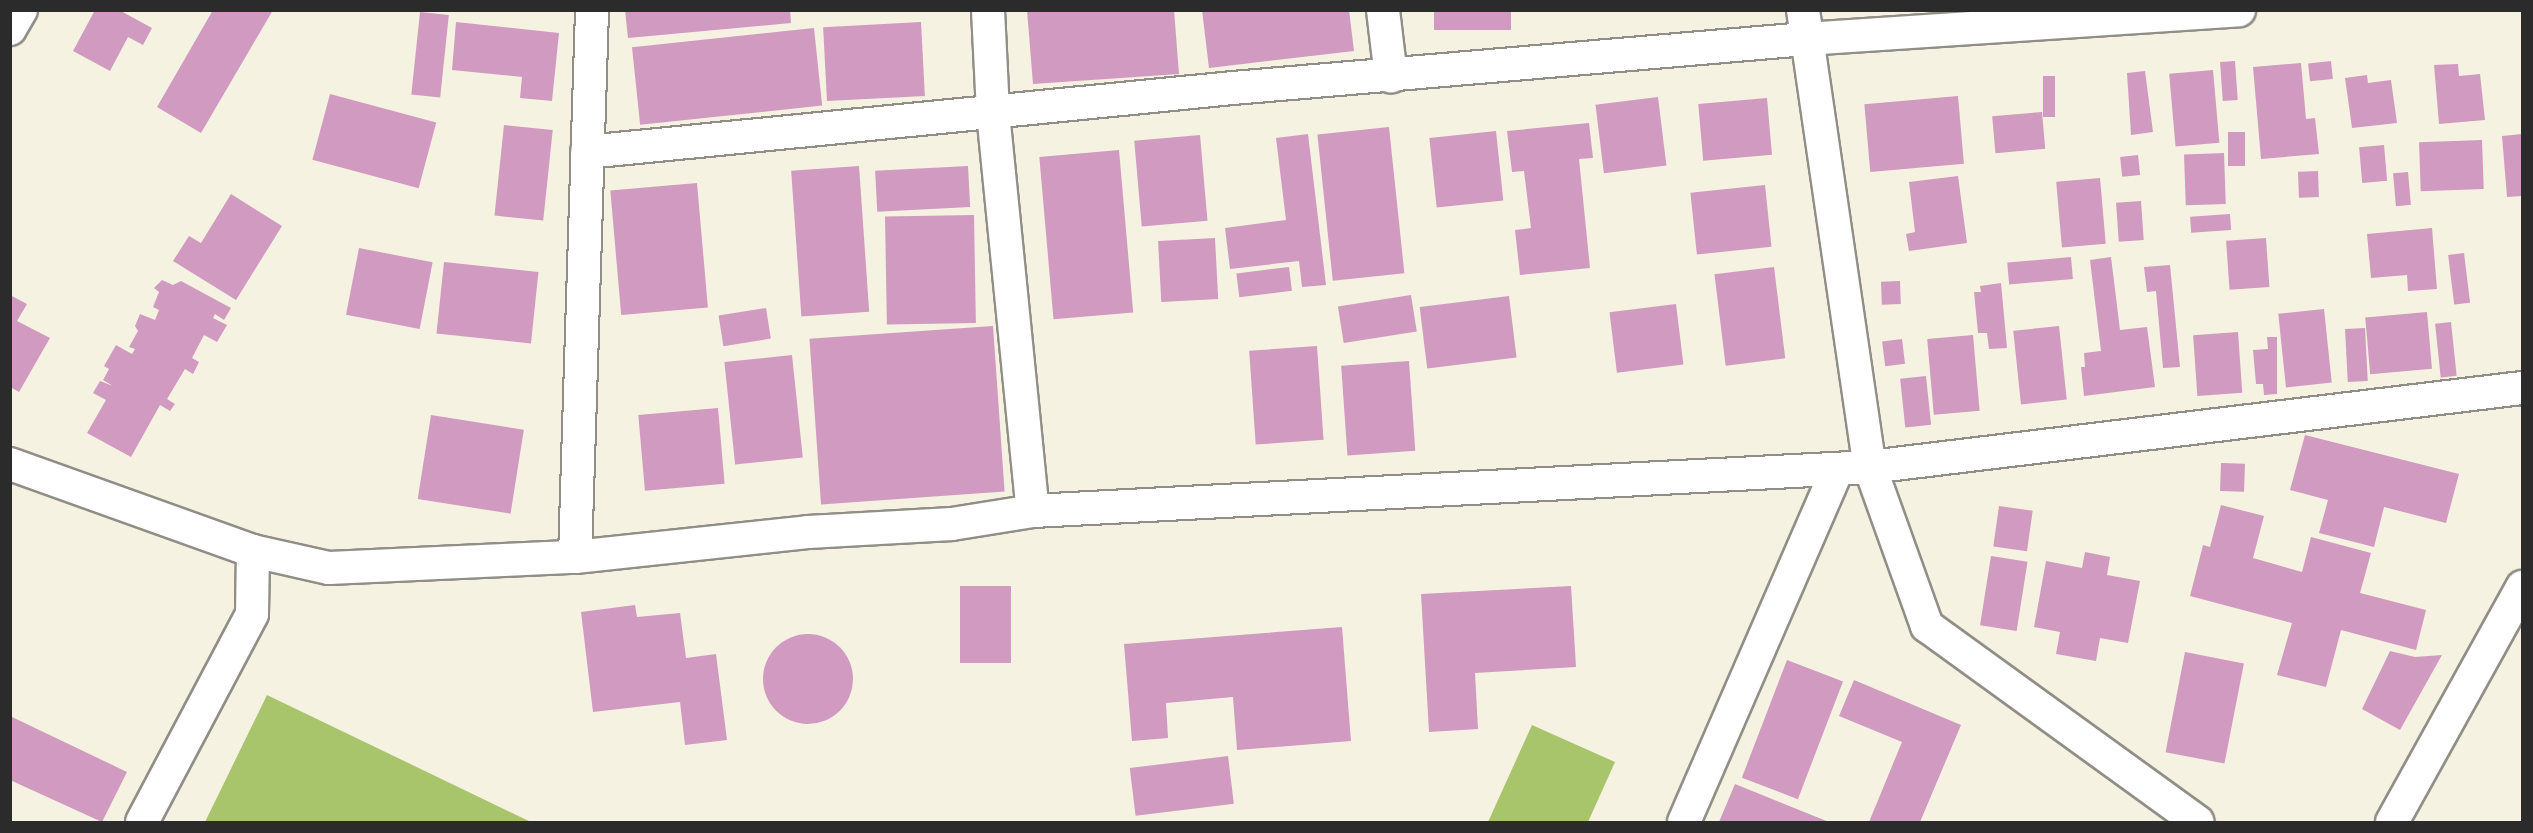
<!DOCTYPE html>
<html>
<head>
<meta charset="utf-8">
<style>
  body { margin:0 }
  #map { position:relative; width:2533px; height:833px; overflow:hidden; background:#f5f2e1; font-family:"Gochi Hand",sans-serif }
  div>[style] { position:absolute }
  .green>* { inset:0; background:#a9c56c }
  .building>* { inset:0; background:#d19ac0; transform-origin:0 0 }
  .round { border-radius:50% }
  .roads { filter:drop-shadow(2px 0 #908e86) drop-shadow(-2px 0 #908e86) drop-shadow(0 2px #908e86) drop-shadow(0 -2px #908e86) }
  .minor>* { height:32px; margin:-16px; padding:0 16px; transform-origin:16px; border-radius:16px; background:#fff }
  span { translate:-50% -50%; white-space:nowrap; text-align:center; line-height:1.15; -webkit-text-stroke:4.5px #fff; paint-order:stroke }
  .frame { position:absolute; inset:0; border:12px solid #2b2b2b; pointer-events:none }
</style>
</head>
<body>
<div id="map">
  <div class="green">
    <i style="clip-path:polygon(267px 695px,531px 822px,205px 822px)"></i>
    <i style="clip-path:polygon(1532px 725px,1615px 762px,1588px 822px,1488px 822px)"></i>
  </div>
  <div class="building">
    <i style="clip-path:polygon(95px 10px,119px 10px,152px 28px,143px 45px,128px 37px,110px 71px,73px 51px)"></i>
    <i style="clip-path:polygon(213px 10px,273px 10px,201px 133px,157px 107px)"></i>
    <i style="clip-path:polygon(625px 10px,790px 10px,791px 23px,628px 38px)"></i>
    <i style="clip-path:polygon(1027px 10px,1174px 10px,1179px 74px,1033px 84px)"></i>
    <i style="clip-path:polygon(1202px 10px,1349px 10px,1354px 51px,1209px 68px)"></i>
    <i style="left:1434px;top:10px;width:77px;height:20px"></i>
    <i style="left:420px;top:12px;width:29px;height:83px;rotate:6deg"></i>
    <i style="clip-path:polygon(456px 22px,559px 33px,552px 101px,520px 98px,522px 77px,452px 70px)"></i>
    <i style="left:921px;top:22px;width:74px;height:98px;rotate:87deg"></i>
    <i style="left:814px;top:28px;width:78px;height:183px;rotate:84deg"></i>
    <i style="left:2235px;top:61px;width:39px;height:15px;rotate:86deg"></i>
    <i style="left:2331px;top:61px;width:18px;height:23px;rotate:84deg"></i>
    <i style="clip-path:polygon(2301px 63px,2306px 119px,2315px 118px,2319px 154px,2261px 159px,2253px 67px)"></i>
    <i style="clip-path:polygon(2458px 64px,2459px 76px,2480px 74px,2485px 120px,2439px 124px,2434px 65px)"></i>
    <i style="left:2213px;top:70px;width:73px;height:44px;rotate:85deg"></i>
    <i style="clip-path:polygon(2145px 71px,2153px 132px,2131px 135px,2127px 73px)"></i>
    <i style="clip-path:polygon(2367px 75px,2368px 83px,2391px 80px,2397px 123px,2352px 128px,2345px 78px)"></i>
    <i style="left:2043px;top:76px;width:12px;height:41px"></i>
    <i style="left:330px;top:94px;width:110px;height:68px;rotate:15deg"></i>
    <i style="left:1958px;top:96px;width:68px;height:94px;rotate:85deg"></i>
    <i style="left:1658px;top:97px;width:69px;height:63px;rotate:83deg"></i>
    <i style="left:1767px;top:98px;width:57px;height:69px;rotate:85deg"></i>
    <i style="left:2042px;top:112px;width:37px;height:50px;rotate:85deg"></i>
    <i style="clip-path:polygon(1589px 123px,1593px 158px,1579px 159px,1590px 268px,1520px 275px,1515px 230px,1531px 228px,1524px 171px,1512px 172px,1507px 131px)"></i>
    <i style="left:504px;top:125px;width:49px;height:91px;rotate:6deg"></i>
    <i style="left:1389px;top:127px;width:147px;height:72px;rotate:84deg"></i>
    <i style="left:1496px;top:131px;width:70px;height:67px;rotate:84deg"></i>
    <i style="left:2228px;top:132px;width:17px;height:34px"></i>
    <i style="clip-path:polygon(1308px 134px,1326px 285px,1302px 287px,1299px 261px,1230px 269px,1225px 228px,1286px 220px,1276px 138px)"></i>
    <i style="clip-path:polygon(2522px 134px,2522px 196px,2507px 197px,2502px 136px)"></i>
    <i style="left:1200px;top:135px;width:86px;height:66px;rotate:85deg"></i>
    <i style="left:2482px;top:140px;width:49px;height:63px;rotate:88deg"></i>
    <i style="left:2384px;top:145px;width:36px;height:25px;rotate:85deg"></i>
    <i style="left:1119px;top:150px;width:163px;height:80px;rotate:85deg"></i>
    <i style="left:2224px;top:153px;width:51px;height:40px;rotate:88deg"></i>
    <i style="left:2138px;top:155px;width:20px;height:18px;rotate:84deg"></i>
    <i style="left:859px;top:166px;width:146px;height:68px;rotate:86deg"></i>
    <i style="left:968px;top:166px;width:41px;height:93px;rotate:87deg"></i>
    <i style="left:2318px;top:171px;width:26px;height:20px;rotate:88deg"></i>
    <i style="left:2408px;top:172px;width:33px;height:15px;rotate:85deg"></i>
    <i style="clip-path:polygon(1958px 176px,1967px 243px,1909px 251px,1906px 234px,1915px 232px,1909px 182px)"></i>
    <i style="left:2100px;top:178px;width:66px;height:44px;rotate:85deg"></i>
    <i style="left:697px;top:183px;width:125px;height:87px;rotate:85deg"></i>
    <i style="left:1765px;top:185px;width:62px;height:75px;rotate:84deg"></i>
    <i style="clip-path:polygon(231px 194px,282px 226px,236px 300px,173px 261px,189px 236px,201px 243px)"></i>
    <i style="left:2141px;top:201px;width:39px;height:25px;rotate:86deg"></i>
    <i style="left:2230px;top:214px;width:16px;height:40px;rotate:86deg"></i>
    <i style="left:974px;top:215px;width:108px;height:89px;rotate:89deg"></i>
    <i style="clip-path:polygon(2432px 228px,2437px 289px,2408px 291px,2407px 275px,2371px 278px,2367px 234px)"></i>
    <i style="left:1215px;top:238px;width:61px;height:57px;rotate:87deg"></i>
    <i style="left:2266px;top:238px;width:49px;height:40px;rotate:86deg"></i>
    <i style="left:359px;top:248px;width:75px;height:68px;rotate:11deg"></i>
    <i style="left:2464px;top:253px;width:50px;height:16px;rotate:83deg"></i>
    <i style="left:2071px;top:257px;width:22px;height:64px;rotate:85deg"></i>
    <i style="clip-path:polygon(2111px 257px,2120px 330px,2147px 327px,2155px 387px,2084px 396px,2081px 367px,2085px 367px,2084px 353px,2101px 351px,2090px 260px)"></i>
    <i style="left:444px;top:262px;width:95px;height:72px;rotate:6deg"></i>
    <i style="clip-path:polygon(2170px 265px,2180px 367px,2163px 368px,2156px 291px,2147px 292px,2144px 267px)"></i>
    <i style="left:1289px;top:267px;width:24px;height:53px;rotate:83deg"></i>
    <i style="left:1774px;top:267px;width:92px;height:60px;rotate:83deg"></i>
    <i style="clip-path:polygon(162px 280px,173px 285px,181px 281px,231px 308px,224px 320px,215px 314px,213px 318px,227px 325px,217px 342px,204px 335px,192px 358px,199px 362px,193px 374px,185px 369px,167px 399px,175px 404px,170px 411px,160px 405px,131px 457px,87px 433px,106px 400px,93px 393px,100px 381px,113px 386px,103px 380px,109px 369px,104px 366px,116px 345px,132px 354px,135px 349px,129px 347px,138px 331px,135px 326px,140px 314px,155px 320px,159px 310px,153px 307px,159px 292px,154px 288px)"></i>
    <i style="left:1900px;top:281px;width:23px;height:19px;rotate:88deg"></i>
    <i style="clip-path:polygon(2001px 283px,2007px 348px,1989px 349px,1987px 333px,1978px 333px,1974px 292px,1981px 292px,1980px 286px)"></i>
    <i style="clip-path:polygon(10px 295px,27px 304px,17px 321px,50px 338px,19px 392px,10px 387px)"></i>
    <i style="left:1411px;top:295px;width:37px;height:74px;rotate:81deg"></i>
    <i style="left:1509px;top:296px;width:62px;height:90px;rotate:83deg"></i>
    <i style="left:1676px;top:304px;width:61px;height:67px;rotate:83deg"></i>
    <i style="left:766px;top:308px;width:31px;height:48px;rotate:81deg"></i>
    <i style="left:2324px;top:309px;width:74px;height:46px;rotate:84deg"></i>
    <i style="left:2427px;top:312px;width:57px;height:62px;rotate:85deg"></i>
    <i style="left:2451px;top:322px;width:54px;height:16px;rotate:84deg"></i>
    <i style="left:993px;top:326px;width:166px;height:184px;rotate:86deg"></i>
    <i style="left:2059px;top:326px;width:74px;height:46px;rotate:84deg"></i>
    <i style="left:2365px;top:328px;width:53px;height:20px;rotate:87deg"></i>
    <i style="left:2238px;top:332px;width:61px;height:45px;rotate:86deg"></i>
    <i style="left:1973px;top:335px;width:76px;height:46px;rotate:85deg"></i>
    <i style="clip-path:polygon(2267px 337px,2277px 337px,2277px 394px,2264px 395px,2263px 384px,2256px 384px,2253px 350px,2268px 349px)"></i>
    <i style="left:1902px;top:339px;width:25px;height:20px;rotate:83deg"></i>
    <i style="left:1317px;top:346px;width:94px;height:68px;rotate:86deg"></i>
    <i style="left:792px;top:355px;width:103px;height:68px;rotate:84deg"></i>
    <i style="left:1409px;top:361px;width:90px;height:68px;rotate:86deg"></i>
    <i style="left:1926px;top:376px;width:49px;height:26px;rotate:84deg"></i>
    <i style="left:718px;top:408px;width:76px;height:80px;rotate:85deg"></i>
    <i style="left:431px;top:415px;width:94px;height:85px;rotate:9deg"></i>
    <i style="clip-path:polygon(2305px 435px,2459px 474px,2446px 523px,2384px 507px,2374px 547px,2319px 533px,2328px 500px,2290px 490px)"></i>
    <i style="left:2221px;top:463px;width:24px;height:28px;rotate:2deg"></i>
    <i style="clip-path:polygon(2221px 505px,2264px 516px,2253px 558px,2302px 572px,2311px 537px,2371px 553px,2360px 593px,2426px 610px,2416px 650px,2341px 630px,2326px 687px,2277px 675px,2292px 623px,2190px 596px,2203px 545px,2210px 547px)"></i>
    <i style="left:1999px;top:506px;width:34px;height:41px;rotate:8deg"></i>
    <i style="clip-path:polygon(2085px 552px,2110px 557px,2107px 575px,2140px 581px,2128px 643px,2100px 638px,2096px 661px,2056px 654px,2060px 632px,2034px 627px,2046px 561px,2082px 568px)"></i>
    <i style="left:1991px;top:556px;width:37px;height:70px;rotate:9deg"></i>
    <i style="left:960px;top:586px;width:51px;height:77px"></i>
    <i style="clip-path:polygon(1571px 586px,1576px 667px,1475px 673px,1478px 729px,1429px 732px,1421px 594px)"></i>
    <i style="clip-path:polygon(635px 605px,637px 617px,680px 613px,686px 658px,716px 654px,727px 740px,685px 745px,680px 702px,593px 712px,581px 612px)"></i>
    <i style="clip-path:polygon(1342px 627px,1351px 741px,1237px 750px,1233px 697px,1166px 703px,1168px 738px,1132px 741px,1124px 644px)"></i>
    <i class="round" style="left:763px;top:634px;width:90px;height:90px"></i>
    <i style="clip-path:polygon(2390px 651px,2415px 657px,2442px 655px,2400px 730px,2362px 709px)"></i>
    <i style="left:2185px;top:652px;width:60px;height:102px;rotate:11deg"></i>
    <i style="left:1787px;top:660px;width:60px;height:126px;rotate:21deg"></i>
    <i style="clip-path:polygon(1854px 680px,1961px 725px,1920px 822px,1869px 822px,1902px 742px,1839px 716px)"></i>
    <i style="clip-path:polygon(10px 716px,127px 772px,102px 822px,10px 780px)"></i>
    <i style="left:1228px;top:756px;width:48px;height:99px;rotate:83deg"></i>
    <i style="clip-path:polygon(1735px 784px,1829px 822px,1719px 822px)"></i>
  </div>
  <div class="roads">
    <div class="minor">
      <i style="left:988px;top:10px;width:103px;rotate:87.2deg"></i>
      <i style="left:993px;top:113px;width:400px;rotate:84.3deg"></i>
      <i style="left:1383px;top:10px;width:67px;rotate:83.2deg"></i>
      <i style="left:1803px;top:10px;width:462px;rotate:81.7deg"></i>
      <i style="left:1870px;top:467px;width:169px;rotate:70.3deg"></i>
      <i style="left:1927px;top:626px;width:334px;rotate:35.9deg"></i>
      <i style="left:10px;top:29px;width:22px;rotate:-60deg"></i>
      <i style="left:587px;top:152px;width:649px;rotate:-5.66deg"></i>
      <i style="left:1233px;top:88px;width:575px;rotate:-4.89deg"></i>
      <i style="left:1806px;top:39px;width:434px;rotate:-3.8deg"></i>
      <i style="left:10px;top:464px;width:258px;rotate:19.7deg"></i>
      <i style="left:253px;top:551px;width:78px;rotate:12.6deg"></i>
      <i style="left:329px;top:568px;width:246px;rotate:-2.6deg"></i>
      <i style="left:575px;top:557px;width:234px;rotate:-6.1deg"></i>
      <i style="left:808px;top:532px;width:144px;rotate:-3.2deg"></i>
      <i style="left:952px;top:524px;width:82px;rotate:-9.1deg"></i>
      <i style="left:1033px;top:511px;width:838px;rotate:-3.01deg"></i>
      <i style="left:1870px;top:467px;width:657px;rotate:-6.91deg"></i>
      <i style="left:575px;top:557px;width:547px;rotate:-88.22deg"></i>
      <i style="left:142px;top:822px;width:235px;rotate:-62.1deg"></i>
      <i style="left:252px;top:614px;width:63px;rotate:-89.1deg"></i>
      <i style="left:1684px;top:822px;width:384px;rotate:-66.5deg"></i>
      <i style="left:2392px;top:822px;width:269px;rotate:-61deg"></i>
    </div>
  </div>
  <div class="frame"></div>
</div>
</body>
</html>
